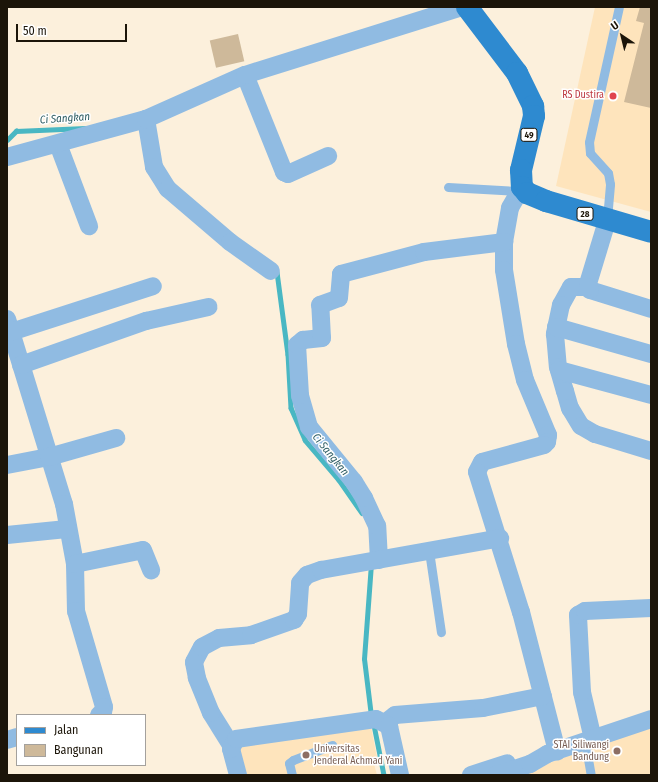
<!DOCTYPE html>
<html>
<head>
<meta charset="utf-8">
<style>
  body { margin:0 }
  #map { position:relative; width:658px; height:782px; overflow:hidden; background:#fcf0dc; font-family:"Fira Sans Condensed",sans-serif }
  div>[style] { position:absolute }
  .built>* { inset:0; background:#fee4bc }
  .stream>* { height:4.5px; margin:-2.25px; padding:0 2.25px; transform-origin:2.25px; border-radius:2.25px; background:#49b7c3 }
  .building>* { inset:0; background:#ceb99a; transform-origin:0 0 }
  .service>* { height:9px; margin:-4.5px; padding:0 4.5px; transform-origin:4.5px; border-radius:4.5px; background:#90bbe2 }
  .minor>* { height:18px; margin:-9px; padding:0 9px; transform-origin:9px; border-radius:9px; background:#90bbe2 }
  .primary>* { height:22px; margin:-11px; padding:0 11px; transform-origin:11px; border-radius:11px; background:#2e8ad0 }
  .dots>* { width:11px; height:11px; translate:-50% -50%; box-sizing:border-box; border:2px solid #fff; border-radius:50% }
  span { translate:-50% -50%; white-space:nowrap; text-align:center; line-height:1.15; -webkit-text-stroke:3px #fff; paint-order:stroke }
  .shield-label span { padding:1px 3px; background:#fff; border:1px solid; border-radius:3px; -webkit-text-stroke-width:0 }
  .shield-label { font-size:9px; color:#1c1509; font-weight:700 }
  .health-label { font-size:10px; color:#be3a42 }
  .right { translate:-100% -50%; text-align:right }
  .education-label { font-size:10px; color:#785e54 }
  .left { translate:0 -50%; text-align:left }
  .water-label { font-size:11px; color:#2e5d63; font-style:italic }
  .frame { position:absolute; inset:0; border:8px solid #1c1509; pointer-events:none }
  .legend { position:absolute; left:16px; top:714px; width:130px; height:52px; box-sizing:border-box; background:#fff; border:1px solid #a4a19d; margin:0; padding:5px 7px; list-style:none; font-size:12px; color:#1c1509 }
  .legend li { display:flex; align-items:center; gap:8px; height:20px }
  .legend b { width:20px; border:1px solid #a4a19d }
  .north { position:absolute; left:602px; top:16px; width:40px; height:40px; -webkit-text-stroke:3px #fff; paint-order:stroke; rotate:325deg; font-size:11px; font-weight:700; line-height:16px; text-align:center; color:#1c1509 }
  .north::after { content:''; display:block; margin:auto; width:14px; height:18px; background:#1c1509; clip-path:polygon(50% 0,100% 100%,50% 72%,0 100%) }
  .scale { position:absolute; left:16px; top:24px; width:111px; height:18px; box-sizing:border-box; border:2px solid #1c1509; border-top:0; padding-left:5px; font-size:12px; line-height:14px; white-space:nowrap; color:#1c1509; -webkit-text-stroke:3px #fff; paint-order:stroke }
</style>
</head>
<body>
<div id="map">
  <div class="built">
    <i style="clip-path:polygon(595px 7px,651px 7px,651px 212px,556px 186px)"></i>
    <i style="clip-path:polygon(370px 722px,378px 762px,374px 764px,377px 775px,240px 775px,234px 744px)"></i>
    <i style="clip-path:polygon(651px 726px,651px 775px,516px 775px)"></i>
  </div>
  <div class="stream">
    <i style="left:7px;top:140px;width:13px;rotate:-45deg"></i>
    <i style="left:16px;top:131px;width:69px;rotate:-2.5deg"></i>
    <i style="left:277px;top:272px;width:83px;rotate:82.4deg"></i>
    <i style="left:288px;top:354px;width:54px;rotate:86.8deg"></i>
    <i style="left:291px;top:408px;width:35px;rotate:66deg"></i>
    <i style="left:305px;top:440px;width:52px;rotate:49.6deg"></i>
    <i style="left:339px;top:480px;width:40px;rotate:55.1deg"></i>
    <i style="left:371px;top:716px;width:57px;rotate:-97deg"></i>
    <i style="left:364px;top:659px;width:95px;rotate:-85.8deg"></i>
    <i style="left:374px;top:725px;width:51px;rotate:78.7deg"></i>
  </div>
  <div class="building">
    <i style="clip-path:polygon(640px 7px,651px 8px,651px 108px,624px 102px,644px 23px,636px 21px)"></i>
    <i style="left:238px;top:34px;width:28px;height:29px;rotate:77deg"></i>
  </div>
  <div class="service">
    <i style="left:448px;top:187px;width:70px;rotate:3.3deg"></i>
    <i style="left:607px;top:219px;width:35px;rotate:-85deg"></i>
    <i style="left:610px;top:184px;width:11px;rotate:-100deg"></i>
    <i style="left:608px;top:173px;width:27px;rotate:-132deg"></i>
    <i style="left:590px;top:153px;width:11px;rotate:-95deg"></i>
    <i style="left:589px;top:142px;width:138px;rotate:-77.5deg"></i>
    <i style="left:429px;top:551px;width:82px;rotate:81.6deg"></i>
    <i style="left:585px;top:742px;width:34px;rotate:80deg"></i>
    <i style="left:292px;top:775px;width:12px;rotate:-104deg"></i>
    <i style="left:289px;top:763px;width:5px;rotate:-37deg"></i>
    <i style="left:293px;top:760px;width:42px;rotate:-21deg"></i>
  </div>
  <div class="minor">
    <i style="left:245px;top:75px;width:105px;rotate:68.1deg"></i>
    <i style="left:284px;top:172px;width:4px;rotate:27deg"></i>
    <i style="left:288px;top:174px;width:44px;rotate:-24.2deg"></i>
    <i style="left:146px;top:119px;width:49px;rotate:80.5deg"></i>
    <i style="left:154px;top:167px;width:26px;rotate:58deg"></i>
    <i style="left:168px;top:189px;width:82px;rotate:40.5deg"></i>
    <i style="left:230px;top:242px;width:50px;rotate:35.3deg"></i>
    <i style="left:58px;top:144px;width:88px;rotate:69.3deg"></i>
    <i style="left:7px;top:157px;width:144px;rotate:-15.3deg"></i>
    <i style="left:146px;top:119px;width:108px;rotate:-24deg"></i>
    <i style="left:245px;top:75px;width:227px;rotate:-17.4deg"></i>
    <i style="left:522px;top:187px;width:24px;rotate:120deg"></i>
    <i style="left:510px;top:208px;width:35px;rotate:100deg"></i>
    <i style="left:504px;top:242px;width:28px;rotate:90deg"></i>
    <i style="left:504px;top:270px;width:75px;rotate:80.8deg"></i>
    <i style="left:516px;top:344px;width:37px;rotate:76deg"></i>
    <i style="left:525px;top:380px;width:60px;rotate:67.3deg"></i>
    <i style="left:548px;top:435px;width:7px;rotate:98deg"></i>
    <i style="left:547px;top:442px;width:4px;rotate:135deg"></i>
    <i style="left:544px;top:445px;width:64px;rotate:164.7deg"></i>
    <i style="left:482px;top:462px;width:11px;rotate:117deg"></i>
    <i style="left:477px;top:472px;width:147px;rotate:72.6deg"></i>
    <i style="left:521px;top:612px;width:144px;rotate:75.5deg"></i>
    <i style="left:587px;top:287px;width:69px;rotate:-73.1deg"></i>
    <i style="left:651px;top:309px;width:64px;rotate:-162.7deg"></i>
    <i style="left:590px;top:290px;width:4px;rotate:-135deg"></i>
    <i style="left:587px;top:287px;width:16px;rotate:180deg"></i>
    <i style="left:571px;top:287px;width:21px;rotate:119deg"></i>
    <i style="left:561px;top:305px;width:30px;rotate:102deg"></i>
    <i style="left:555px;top:334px;width:33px;rotate:85deg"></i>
    <i style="left:558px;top:367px;width:25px;rotate:74deg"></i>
    <i style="left:565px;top:391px;width:18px;rotate:74deg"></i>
    <i style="left:570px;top:408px;width:21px;rotate:59deg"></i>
    <i style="left:581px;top:426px;width:16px;rotate:30deg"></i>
    <i style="left:595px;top:434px;width:59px;rotate:16.9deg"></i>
    <i style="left:7px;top:319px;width:194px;rotate:72.9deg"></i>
    <i style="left:64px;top:504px;width:61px;rotate:79.6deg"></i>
    <i style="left:75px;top:564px;width:47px;rotate:88.8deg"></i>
    <i style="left:76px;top:611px;width:100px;rotate:73.7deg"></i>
    <i style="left:104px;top:707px;width:5px;rotate:101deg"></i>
    <i style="left:103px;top:712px;width:5px;rotate:143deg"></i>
    <i style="left:556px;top:327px;width:99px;rotate:15.9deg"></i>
    <i style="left:11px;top:332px;width:149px;rotate:-17.9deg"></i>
    <i style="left:21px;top:365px;width:133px;rotate:-19.4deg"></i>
    <i style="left:146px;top:321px;width:64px;rotate:-12.7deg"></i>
    <i style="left:559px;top:370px;width:95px;rotate:15.2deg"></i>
    <i style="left:7px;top:465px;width:43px;rotate:-10.8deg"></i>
    <i style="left:49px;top:457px;width:70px;rotate:-15.8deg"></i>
    <i style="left:7px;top:535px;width:60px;rotate:-5.7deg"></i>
    <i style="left:379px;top:560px;width:34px;rotate:-93deg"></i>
    <i style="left:377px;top:526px;width:31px;rotate:-115deg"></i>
    <i style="left:364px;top:498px;width:19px;rotate:-122deg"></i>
    <i style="left:354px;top:482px;width:71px;rotate:-129.3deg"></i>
    <i style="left:309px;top:427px;width:33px;rotate:-106deg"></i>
    <i style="left:300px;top:395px;width:50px;rotate:-93.4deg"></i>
    <i style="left:297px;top:345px;width:8px;rotate:-40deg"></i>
    <i style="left:303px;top:340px;width:19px;rotate:-6deg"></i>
    <i style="left:322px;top:338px;width:33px;rotate:-93deg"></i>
    <i style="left:320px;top:305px;width:20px;rotate:-20deg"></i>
    <i style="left:339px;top:298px;width:24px;rotate:-85deg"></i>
    <i style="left:341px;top:274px;width:86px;rotate:-14.8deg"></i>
    <i style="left:424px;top:252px;width:81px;rotate:-7.1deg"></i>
    <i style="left:75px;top:564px;width:69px;rotate:-11.6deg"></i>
    <i style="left:143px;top:550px;width:22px;rotate:68deg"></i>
    <i style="left:386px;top:722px;width:11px;rotate:-38deg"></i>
    <i style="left:395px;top:715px;width:88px;rotate:-4.5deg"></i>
    <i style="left:483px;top:708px;width:61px;rotate:-11.3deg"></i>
    <i style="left:593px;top:739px;width:48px;rotate:-103.2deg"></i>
    <i style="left:582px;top:692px;width:77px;rotate:-93deg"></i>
    <i style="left:578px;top:615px;width:8px;rotate:-30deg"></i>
    <i style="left:585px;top:611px;width:66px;rotate:-2.6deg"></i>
    <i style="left:7px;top:740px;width:10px;rotate:-17deg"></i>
    <i style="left:231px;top:745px;width:38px;rotate:-122deg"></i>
    <i style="left:211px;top:713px;width:38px;rotate:-112deg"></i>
    <i style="left:197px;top:678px;width:16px;rotate:-101deg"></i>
    <i style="left:194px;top:662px;width:17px;rotate:-62deg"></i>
    <i style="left:202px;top:647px;width:19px;rotate:-28deg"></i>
    <i style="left:219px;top:638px;width:32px;rotate:-5deg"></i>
    <i style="left:251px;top:635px;width:46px;rotate:-19.2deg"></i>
    <i style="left:294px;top:620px;width:7px;rotate:-56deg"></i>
    <i style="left:298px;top:614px;width:31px;rotate:-86deg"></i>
    <i style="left:300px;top:583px;width:11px;rotate:-49deg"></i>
    <i style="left:307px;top:575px;width:15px;rotate:-20deg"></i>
    <i style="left:321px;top:570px;width:182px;rotate:-10.1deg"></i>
    <i style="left:238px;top:775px;width:27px;rotate:-105deg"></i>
    <i style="left:231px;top:749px;width:11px;rotate:-63deg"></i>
    <i style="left:236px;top:739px;width:141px;rotate:-8.1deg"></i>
    <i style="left:376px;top:719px;width:15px;rotate:28deg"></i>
    <i style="left:389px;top:726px;width:50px;rotate:77.3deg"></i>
    <i style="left:471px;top:775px;width:38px;rotate:-18deg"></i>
    <i style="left:496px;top:775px;width:36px;rotate:-18deg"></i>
    <i style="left:530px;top:764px;width:20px;rotate:-30deg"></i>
    <i style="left:547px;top:754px;width:110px;rotate:-18.6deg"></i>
  </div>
  <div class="primary">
    <i style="left:467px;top:7px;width:83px;rotate:52.9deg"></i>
    <i style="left:517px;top:73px;width:37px;rotate:64deg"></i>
    <i style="left:533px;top:106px;width:10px;rotate:84deg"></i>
    <i style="left:534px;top:116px;width:56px;rotate:103.5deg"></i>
    <i style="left:521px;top:170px;width:17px;rotate:87deg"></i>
    <i style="left:522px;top:187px;width:8px;rotate:50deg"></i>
    <i style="left:527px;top:193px;width:21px;rotate:23deg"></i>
    <i style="left:546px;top:201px;width:109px;rotate:16.4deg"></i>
  </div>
  <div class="dots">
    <i style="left:613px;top:96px;background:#e0444e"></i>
    <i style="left:617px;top:751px;background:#8d6e63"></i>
    <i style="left:306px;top:755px;background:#8d6e63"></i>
  </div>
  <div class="shield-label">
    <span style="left:529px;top:135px">49</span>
    <span style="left:585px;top:214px">28</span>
  </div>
  <div class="health-label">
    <span class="right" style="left:604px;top:96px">RS Dustira</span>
  </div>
  <div class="education-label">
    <span class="right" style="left:609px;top:751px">STAI Siliwangi<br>Bandung</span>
    <span class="left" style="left:314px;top:755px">Universitas<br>Jenderal Achmad Yani</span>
  </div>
  <div class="water-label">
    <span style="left:65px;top:119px;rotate:-4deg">Ci Sangkan</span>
    <span style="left:330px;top:455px;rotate:51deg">Ci Sangkan</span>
  </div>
  <div class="frame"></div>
  <ul class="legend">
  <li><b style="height:5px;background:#2e8ad0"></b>Jalan</li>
  <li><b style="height:11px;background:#ceb99a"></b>Bangunan</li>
  </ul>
  <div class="north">U</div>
  <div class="scale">50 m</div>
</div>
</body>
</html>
